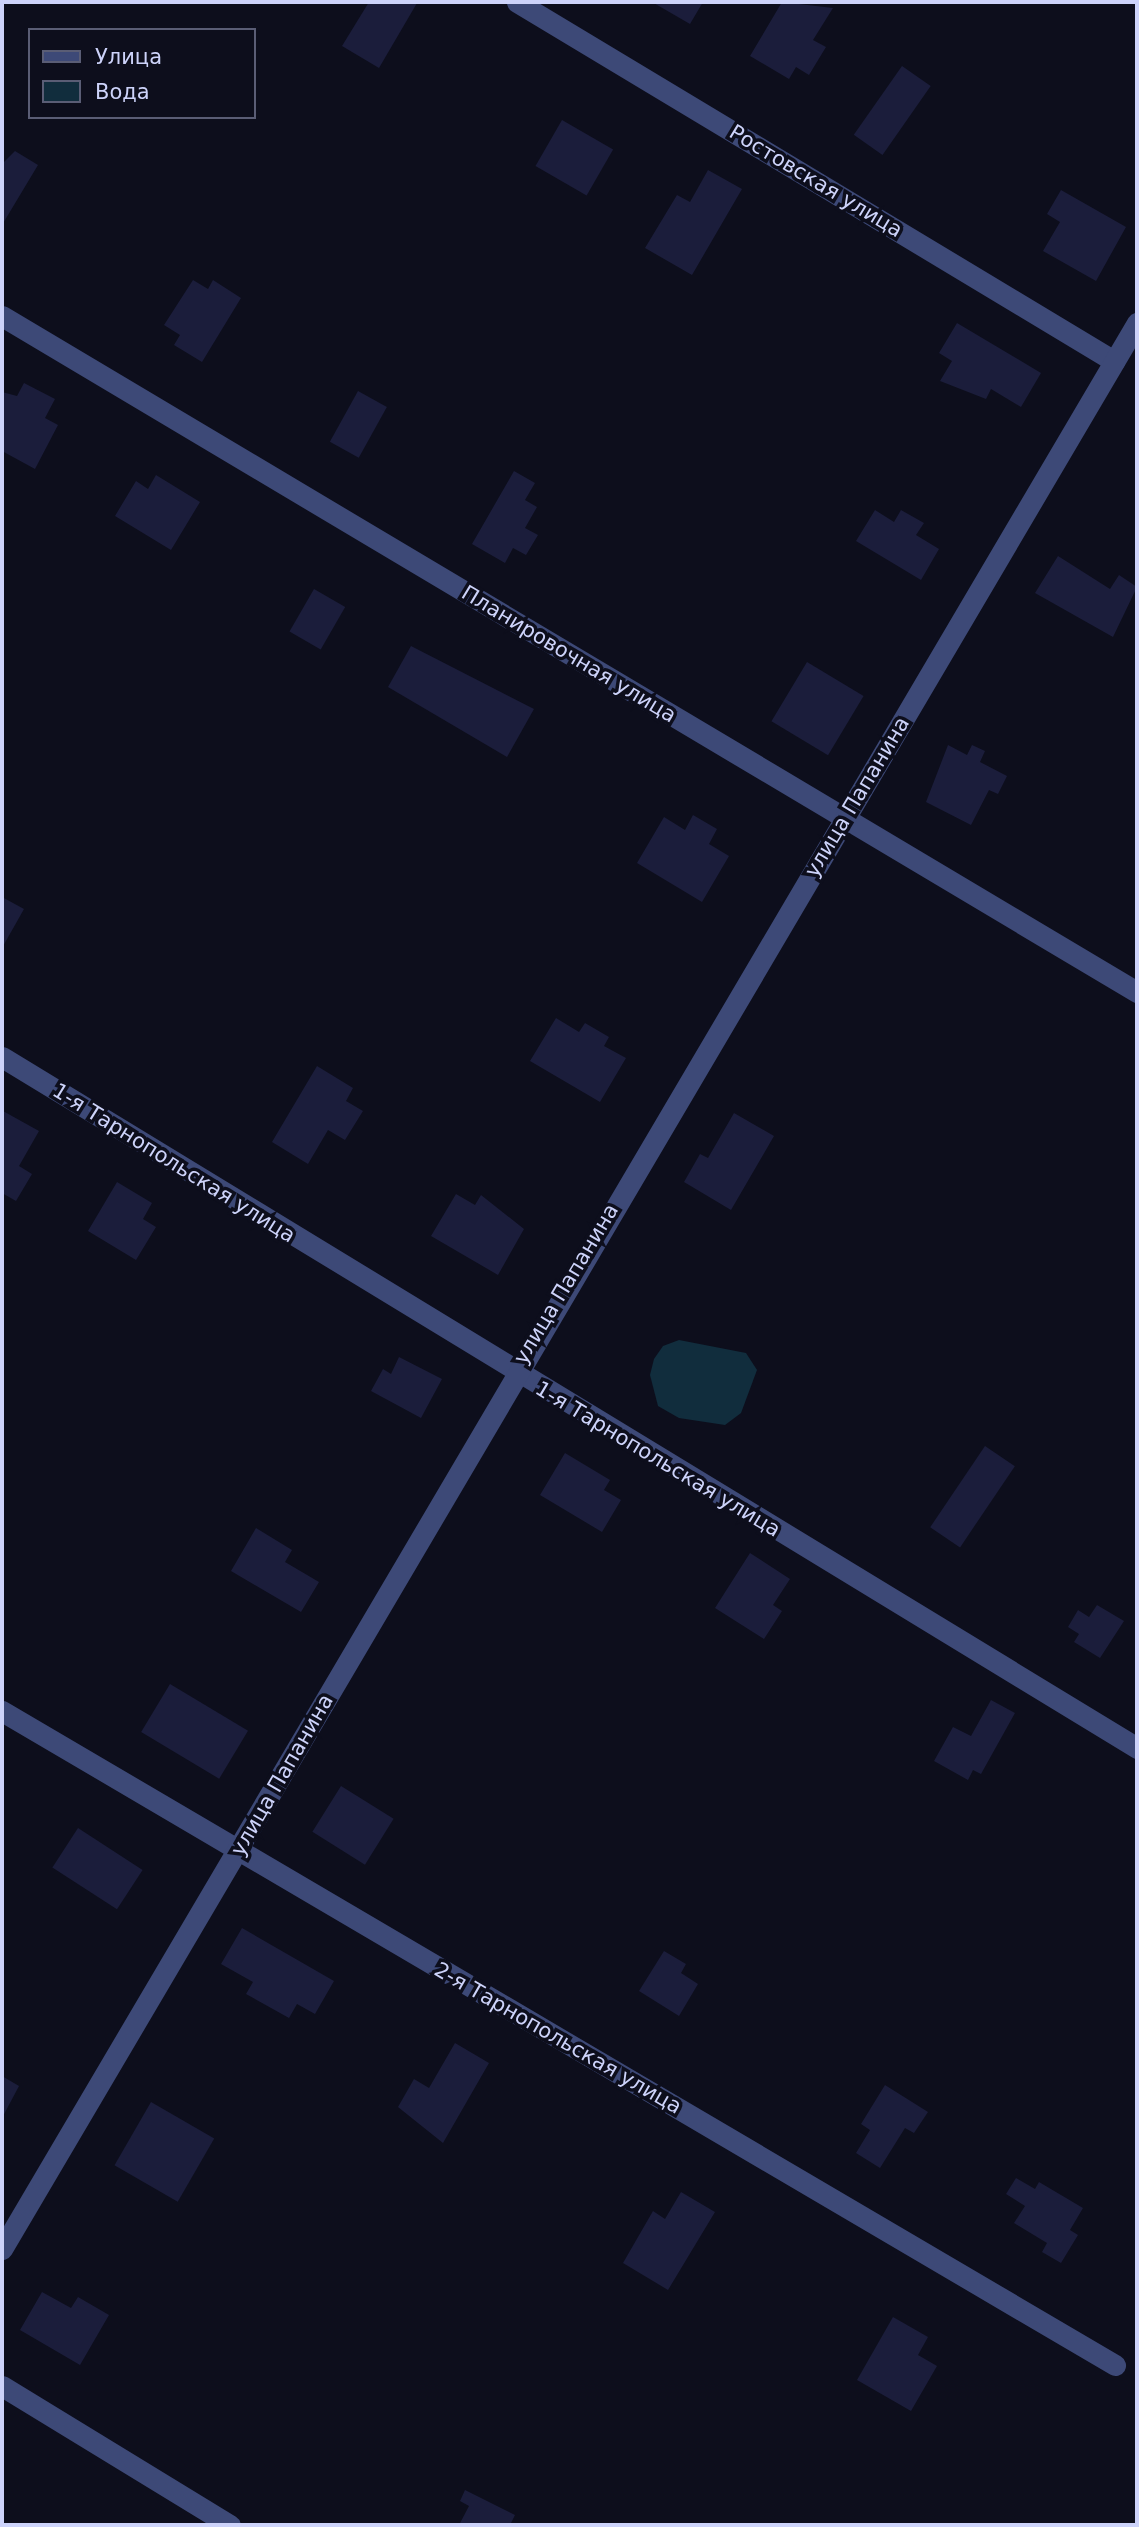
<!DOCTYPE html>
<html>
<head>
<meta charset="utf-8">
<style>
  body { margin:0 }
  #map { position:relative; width:1139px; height:2527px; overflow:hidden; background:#0d0e1c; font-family:"DejaVu Sans",sans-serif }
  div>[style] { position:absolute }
  .water>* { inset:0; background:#112d3d }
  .building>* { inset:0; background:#1b1d3b; transform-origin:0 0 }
  .minor>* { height:21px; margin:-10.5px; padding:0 10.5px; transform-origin:10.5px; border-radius:10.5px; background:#3d4977 }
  span { translate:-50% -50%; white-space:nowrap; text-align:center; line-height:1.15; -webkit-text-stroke:7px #0d0e1c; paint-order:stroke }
  .street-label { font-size:21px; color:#cdd3fa }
  .frame { position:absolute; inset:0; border:4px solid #cdd3fa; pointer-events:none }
  .legend { position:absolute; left:28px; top:28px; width:228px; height:91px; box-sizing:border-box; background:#0d0e1c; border:2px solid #5a5d75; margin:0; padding:9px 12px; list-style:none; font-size:21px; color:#cdd3fa }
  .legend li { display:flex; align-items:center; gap:14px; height:35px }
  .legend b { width:35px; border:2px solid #5a5d75 }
</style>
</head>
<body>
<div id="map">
  <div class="water">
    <i style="clip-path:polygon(679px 1340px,746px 1353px,757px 1370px,741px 1413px,725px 1425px,679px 1418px,658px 1406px,650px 1375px,654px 1359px,663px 1346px)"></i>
  </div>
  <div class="building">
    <i style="clip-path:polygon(369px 2px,417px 3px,379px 68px,342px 46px)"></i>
    <i style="clip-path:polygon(652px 2px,703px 2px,690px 24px)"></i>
    <i style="clip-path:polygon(782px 2px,833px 8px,813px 40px,826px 47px,809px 75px,796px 67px,789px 79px,750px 56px)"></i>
    <i style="left:902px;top:66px;width:35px;height:84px;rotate:35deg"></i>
    <i style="left:562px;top:120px;width:59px;height:53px;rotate:30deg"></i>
    <i style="clip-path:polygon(15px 151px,38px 165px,2px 225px,2px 164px)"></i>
    <i style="clip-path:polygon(708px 170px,742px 189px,692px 275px,645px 248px,677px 195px,690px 202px)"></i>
    <i style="clip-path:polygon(1061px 190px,1126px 227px,1096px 281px,1043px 251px,1060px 222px,1047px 214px)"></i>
    <i style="clip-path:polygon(193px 280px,208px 289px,213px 280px,241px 298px,202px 362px,174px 345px,180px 335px,164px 325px)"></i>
    <i style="clip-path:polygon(957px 323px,1041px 373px,1021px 407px,991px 389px,986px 399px,940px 381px,952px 361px,939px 353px)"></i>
    <i style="clip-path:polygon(24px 383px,55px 399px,45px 418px,58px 425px,35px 469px,2px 451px,2px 392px,17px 396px)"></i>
    <i style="left:358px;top:391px;width:33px;height:58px;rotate:29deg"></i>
    <i style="clip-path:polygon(514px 471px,535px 483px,525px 500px,537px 507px,525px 528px,538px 535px,526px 555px,513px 548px,505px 563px,472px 544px)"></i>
    <i style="clip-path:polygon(156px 475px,200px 502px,171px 550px,115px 516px,136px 481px,148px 489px)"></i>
    <i style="clip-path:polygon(875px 510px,894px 522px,901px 510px,924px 523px,916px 535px,939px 549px,921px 580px,856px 541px)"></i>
    <i style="clip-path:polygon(1058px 556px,1110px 589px,1119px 575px,1137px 587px,1113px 637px,1035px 593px)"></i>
    <i style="left:314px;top:589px;width:36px;height:49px;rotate:30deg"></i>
    <i style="clip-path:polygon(411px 646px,534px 709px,507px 757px,388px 687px)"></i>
    <i style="left:807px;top:662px;width:66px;height:69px;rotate:31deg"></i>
    <i style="clip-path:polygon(948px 745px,967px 755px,972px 745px,985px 751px,980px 762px,1007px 776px,998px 794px,989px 790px,971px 825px,926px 802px)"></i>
    <i style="clip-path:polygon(693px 815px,717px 829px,709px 844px,729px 856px,702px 902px,637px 863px,664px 817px,685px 830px)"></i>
    <i style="clip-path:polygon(2px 897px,24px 909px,2px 948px)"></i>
    <i style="clip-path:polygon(556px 1018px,579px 1032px,585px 1023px,609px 1037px,604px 1046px,626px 1058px,600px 1102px,530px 1061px)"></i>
    <i style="clip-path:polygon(317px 1066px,353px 1088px,346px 1101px,363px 1111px,345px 1140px,328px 1130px,308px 1164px,272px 1142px)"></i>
    <i style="clip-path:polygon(3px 1111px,39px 1131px,19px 1166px,32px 1174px,16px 1201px,2px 1193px)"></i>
    <i style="clip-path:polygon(734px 1113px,774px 1136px,731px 1210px,684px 1182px,700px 1154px,708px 1158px)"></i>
    <i style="clip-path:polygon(117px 1182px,152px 1203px,143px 1219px,156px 1227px,136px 1260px,88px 1231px)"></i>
    <i style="clip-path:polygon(456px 1194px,475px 1205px,481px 1195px,524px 1229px,498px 1275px,431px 1236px)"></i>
    <i style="clip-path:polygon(399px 1357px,442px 1379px,421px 1418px,371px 1391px,383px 1369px,391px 1374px)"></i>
    <i style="left:985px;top:1446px;width:36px;height:98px;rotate:34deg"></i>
    <i style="clip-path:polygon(565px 1453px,610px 1480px,604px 1490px,621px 1500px,602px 1532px,540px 1495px)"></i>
    <i style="clip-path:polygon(256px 1528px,292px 1550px,285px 1562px,319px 1582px,301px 1612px,231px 1571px)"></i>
    <i style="clip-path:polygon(750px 1553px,790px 1579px,773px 1605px,782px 1611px,764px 1639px,715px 1608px)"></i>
    <i style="clip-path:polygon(1097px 1605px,1124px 1621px,1100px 1658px,1074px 1642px,1079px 1634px,1068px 1627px,1078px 1610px,1089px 1617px)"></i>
    <i style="left:170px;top:1684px;width:91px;height:56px;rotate:31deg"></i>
    <i style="clip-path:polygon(991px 1700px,1015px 1713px,981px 1774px,973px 1770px,968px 1780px,934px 1761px,953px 1727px,971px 1736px)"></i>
    <i style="left:341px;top:1786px;width:62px;height:54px;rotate:32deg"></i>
    <i style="left:78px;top:1828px;width:77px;height:47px;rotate:33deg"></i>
    <i style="clip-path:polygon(242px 1928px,334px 1981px,315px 2014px,297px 2004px,289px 2018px,246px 1994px,253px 1982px,221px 1964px)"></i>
    <i style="clip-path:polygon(664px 1951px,686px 1964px,681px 1973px,698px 1984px,679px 2016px,639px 1991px)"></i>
    <i style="clip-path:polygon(455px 2043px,489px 2063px,443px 2143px,398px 2107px,414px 2079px,429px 2088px)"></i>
    <i style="clip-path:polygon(2px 2076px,19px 2086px,2px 2118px)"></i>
    <i style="clip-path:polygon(885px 2085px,928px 2112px,914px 2133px,905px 2128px,880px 2168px,856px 2153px,870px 2130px,861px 2124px)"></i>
    <i style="left:151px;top:2102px;width:73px;height:73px;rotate:30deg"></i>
    <i style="clip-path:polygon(1016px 2178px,1035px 2189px,1039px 2182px,1083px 2208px,1070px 2230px,1078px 2235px,1061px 2263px,1042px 2252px,1047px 2243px,1014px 2223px,1025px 2206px,1006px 2194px)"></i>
    <i style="clip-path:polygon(681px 2192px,715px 2212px,668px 2290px,623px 2263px,653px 2211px,665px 2219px)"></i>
    <i style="clip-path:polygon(42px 2292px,71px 2308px,78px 2297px,109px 2315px,80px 2365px,20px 2330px)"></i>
    <i style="clip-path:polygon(893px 2317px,928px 2337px,918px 2355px,937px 2366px,911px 2411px,857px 2380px)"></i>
    <i style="clip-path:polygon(465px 2490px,515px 2515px,510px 2525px,459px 2525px,469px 2506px,460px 2501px)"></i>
  </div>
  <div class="minor">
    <i style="left:517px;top:2px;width:697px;rotate:31.02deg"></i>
    <i style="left:2px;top:316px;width:1321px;rotate:30.78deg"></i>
    <i style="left:2px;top:1057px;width:1329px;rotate:31.33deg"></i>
    <i style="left:2px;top:1711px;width:1291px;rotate:30.44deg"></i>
    <i style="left:2px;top:2249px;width:2236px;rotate:-59.49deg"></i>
    <i style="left:2px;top:2386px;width:267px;rotate:31.4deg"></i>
  </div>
  <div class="street-label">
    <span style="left:816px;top:181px;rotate:31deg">Ростовская улица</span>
    <span style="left:569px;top:654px;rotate:31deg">Планировочная улица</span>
    <span style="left:857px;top:797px;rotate:-59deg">улица Папанина</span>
    <span style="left:174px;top:1163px;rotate:32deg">1-я Тарнопольская улица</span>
    <span style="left:566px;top:1284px;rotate:-59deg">улица Папанина</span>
    <span style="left:658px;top:1459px;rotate:31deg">1-я Тарнопольская улица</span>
    <span style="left:282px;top:1775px;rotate:-60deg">улица Папанина</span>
    <span style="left:558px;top:2038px;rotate:30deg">2-я Тарнопольская улица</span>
  </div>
  <div class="frame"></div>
  <ul class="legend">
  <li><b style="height:9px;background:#3d4977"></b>Улица</li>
  <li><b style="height:19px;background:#112d3d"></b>Вода</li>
  </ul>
</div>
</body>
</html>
